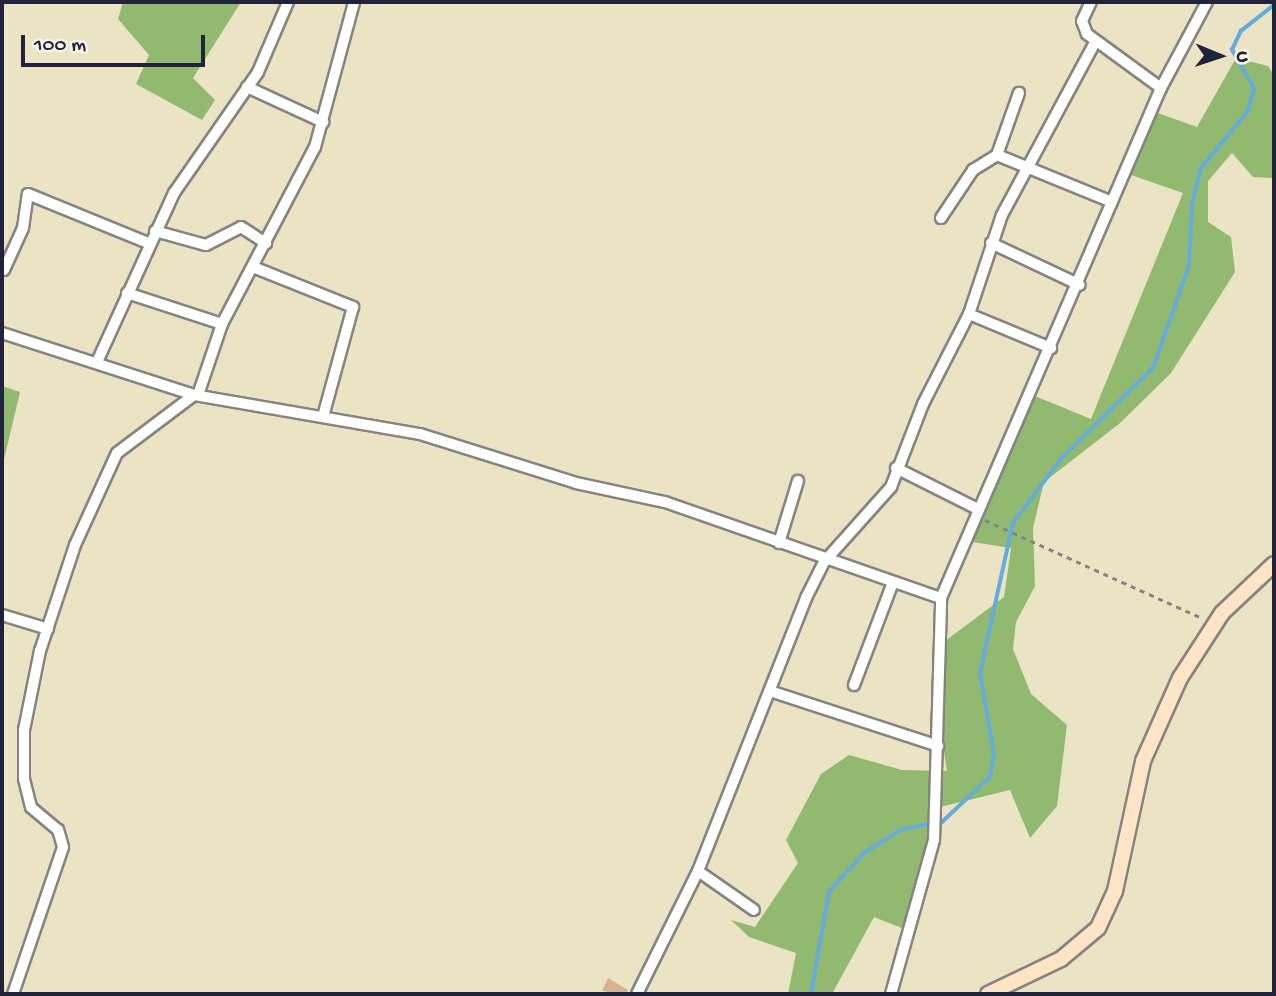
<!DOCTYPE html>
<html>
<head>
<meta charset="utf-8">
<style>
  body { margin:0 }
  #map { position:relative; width:1276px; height:996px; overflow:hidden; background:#eae4c5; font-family:"Gochi Hand",sans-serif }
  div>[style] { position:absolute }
  .forest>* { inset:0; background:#91b96f }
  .stream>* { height:3.5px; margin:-1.75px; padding:0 1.75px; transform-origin:1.75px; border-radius:1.75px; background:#64acdb }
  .building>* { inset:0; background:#d7b28d }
  .path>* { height:2.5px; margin-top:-1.25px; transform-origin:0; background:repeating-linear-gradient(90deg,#868380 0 5px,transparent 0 10px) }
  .roads { filter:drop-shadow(2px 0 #868380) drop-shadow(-2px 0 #868380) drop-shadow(0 2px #868380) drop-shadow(0 -2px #868380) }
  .street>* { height:10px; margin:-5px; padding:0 5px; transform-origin:5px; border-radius:5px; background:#fff }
  .secondary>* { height:14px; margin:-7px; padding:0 7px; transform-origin:7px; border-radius:7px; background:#ffe4c6 }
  span { translate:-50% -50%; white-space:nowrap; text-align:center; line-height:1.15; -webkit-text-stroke:7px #f7f3e8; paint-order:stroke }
  .frame { position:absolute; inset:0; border:4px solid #22223b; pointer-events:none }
  .north { position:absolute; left:1185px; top:21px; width:70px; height:70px; -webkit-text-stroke:5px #f7f3e8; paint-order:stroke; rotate:92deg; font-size:19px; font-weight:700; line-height:28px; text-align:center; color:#22223b }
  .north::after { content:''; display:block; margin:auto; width:24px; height:32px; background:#22223b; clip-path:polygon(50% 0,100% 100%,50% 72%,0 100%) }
  .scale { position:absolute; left:21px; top:35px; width:184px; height:32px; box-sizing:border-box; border:4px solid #22223b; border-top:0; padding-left:9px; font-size:21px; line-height:24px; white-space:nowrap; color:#22223b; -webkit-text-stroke:5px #f7f3e8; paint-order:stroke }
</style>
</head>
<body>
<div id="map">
  <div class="forest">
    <i style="clip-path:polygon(123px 2px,241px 2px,193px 78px,215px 100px,202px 120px,136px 84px,149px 55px,118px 19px)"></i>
    <i style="clip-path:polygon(1236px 58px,1268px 66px,1274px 75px,1274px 178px,1253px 177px,1232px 153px,1208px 181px,1208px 222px,1231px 237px,1235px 272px,1171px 373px,1119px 424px,1044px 482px,1033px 528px,1035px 586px,1016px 622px,1013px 649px,1031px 694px,1067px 725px,1057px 806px,1030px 838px,1010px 790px,936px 808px,937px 835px,909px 931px,874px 917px,832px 994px,788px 994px,796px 953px,749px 937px,731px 920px,755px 927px,798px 863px,786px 840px,821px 774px,849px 755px,902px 770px,947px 771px,940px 728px,941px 644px,1004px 597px,1011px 548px,966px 541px,1030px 394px,1091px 419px,1183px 193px,1128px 174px,1155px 112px,1197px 127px)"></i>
    <i style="clip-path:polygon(2px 386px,20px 392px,2px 468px)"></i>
  </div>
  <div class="stream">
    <i style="left:811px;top:994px;width:104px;rotate:-80deg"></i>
    <i style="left:829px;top:892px;width:52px;rotate:-48.1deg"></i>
    <i style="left:864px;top:853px;width:45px;rotate:-32.3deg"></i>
    <i style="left:902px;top:829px;width:41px;rotate:-9.9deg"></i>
    <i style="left:942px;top:822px;width:66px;rotate:-43.2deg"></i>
    <i style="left:990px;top:777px;width:22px;rotate:-80deg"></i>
    <i style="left:994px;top:755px;width:83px;rotate:-99.7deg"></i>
    <i style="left:980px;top:673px;width:154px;rotate:-77.6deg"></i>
    <i style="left:1013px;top:523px;width:81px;rotate:-53deg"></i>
    <i style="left:1062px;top:458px;width:128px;rotate:-44.7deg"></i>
    <i style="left:1153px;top:368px;width:108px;rotate:-70.6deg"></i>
    <i style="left:1189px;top:266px;width:62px;rotate:-87.2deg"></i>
    <i style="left:1192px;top:204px;width:37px;rotate:-76deg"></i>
    <i style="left:1201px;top:168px;width:74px;rotate:-50.5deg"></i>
    <i style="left:1248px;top:111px;width:23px;rotate:-75deg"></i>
    <i style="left:1254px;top:89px;width:45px;rotate:-119.4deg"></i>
    <i style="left:1232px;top:50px;width:21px;rotate:-65deg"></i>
    <i style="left:1241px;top:31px;width:42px;rotate:-38.2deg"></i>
  </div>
  <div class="building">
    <i style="clip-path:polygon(608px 978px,628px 990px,626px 994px,602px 991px)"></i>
  </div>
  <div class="path">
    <i style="left:985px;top:520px;width:238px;rotate:24.3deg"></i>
  </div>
  <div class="roads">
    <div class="street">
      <i style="left:247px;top:87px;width:84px;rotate:24.7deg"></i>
      <i style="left:1161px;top:88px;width:98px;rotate:-61.9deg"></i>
      <i style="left:997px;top:155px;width:66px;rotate:-70.5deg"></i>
      <i style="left:941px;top:218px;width:58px;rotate:-56.3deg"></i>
      <i style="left:973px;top:170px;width:28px;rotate:-32deg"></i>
      <i style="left:997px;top:155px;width:124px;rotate:22.2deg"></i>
      <i style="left:155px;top:231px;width:53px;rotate:15.4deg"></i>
      <i style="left:206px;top:245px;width:39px;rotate:-27deg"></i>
      <i style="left:241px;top:227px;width:30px;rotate:33deg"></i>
      <i style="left:991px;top:243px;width:98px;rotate:25.3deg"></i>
      <i style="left:253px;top:267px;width:108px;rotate:21.8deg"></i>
      <i style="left:353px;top:307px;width:110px;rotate:105.3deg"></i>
      <i style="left:4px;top:270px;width:46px;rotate:-65.7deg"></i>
      <i style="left:23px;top:228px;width:34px;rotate:-82deg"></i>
      <i style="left:28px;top:194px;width:130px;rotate:22.2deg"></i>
      <i style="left:127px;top:293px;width:100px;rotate:18.1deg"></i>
      <i style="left:969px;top:314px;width:89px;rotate:22.5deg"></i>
      <i style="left:2px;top:333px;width:202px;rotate:17.9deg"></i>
      <i style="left:97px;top:362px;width:186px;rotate:-65.5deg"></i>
      <i style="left:174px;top:193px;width:147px;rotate:-55.2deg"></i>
      <i style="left:258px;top:72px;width:76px;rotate:-66.8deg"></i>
      <i style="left:198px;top:395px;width:75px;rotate:-71.3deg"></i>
      <i style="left:222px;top:324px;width:200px;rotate:-62.3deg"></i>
      <i style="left:315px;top:147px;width:150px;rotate:-74.9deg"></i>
      <i style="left:896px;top:468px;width:92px;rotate:26.6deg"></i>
      <i style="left:779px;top:543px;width:65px;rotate:-73deg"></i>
      <i style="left:2px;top:615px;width:48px;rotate:16.9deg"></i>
      <i style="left:854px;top:685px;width:107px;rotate:-69.2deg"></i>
      <i style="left:770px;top:691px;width:177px;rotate:18.1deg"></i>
      <i style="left:698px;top:871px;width:68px;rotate:34.9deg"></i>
      <i style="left:13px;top:994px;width:155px;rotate:-71.2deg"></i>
      <i style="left:63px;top:847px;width:18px;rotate:-106deg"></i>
      <i style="left:58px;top:830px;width:35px;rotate:-140deg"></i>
      <i style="left:31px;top:807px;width:29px;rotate:-104deg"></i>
      <i style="left:24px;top:779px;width:49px;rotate:-90deg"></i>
      <i style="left:24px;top:730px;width:81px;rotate:-78.6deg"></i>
      <i style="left:40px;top:651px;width:112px;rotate:-71.7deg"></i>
      <i style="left:75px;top:545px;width:101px;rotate:-65.5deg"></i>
      <i style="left:117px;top:453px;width:96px;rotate:-37deg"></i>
      <i style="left:194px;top:395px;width:229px;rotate:9.8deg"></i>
      <i style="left:420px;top:434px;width:164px;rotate:17.4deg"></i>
      <i style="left:576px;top:483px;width:91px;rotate:12.1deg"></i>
      <i style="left:665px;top:502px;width:292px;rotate:19.2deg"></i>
      <i style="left:637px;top:994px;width:137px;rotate:-63.6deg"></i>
      <i style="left:698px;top:871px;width:294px;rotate:-68.4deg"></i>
      <i style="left:806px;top:598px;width:40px;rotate:-63.4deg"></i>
      <i style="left:824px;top:562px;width:101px;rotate:-48.2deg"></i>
      <i style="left:891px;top:487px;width:89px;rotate:-68.9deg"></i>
      <i style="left:923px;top:404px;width:101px;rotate:-62.9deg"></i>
      <i style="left:969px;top:314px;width:104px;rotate:-71.6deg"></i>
      <i style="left:1002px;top:215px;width:196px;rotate:-61.7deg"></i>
      <i style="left:891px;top:994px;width:160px;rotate:-74.4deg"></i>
      <i style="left:934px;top:840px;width:242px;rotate:-88.3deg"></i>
      <i style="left:941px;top:598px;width:555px;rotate:-66.67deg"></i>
      <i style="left:1161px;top:88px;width:92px;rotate:-143.9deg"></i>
      <i style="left:1087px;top:34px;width:14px;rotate:-111deg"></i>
      <i style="left:1082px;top:21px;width:21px;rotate:-65deg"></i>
    </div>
    <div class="secondary">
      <i style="left:988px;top:994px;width:81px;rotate:-25.6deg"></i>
      <i style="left:1061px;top:959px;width:48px;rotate:-40deg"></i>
      <i style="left:1098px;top:928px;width:41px;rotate:-65.3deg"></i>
      <i style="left:1115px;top:891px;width:133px;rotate:-77.8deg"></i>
      <i style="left:1143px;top:761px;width:91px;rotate:-66deg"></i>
      <i style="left:1180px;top:678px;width:77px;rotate:-57.1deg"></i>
      <i style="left:1222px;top:613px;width:71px;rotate:-43.3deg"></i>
    </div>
  </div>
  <div class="frame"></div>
  <div class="north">U</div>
  <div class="scale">100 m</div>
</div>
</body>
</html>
